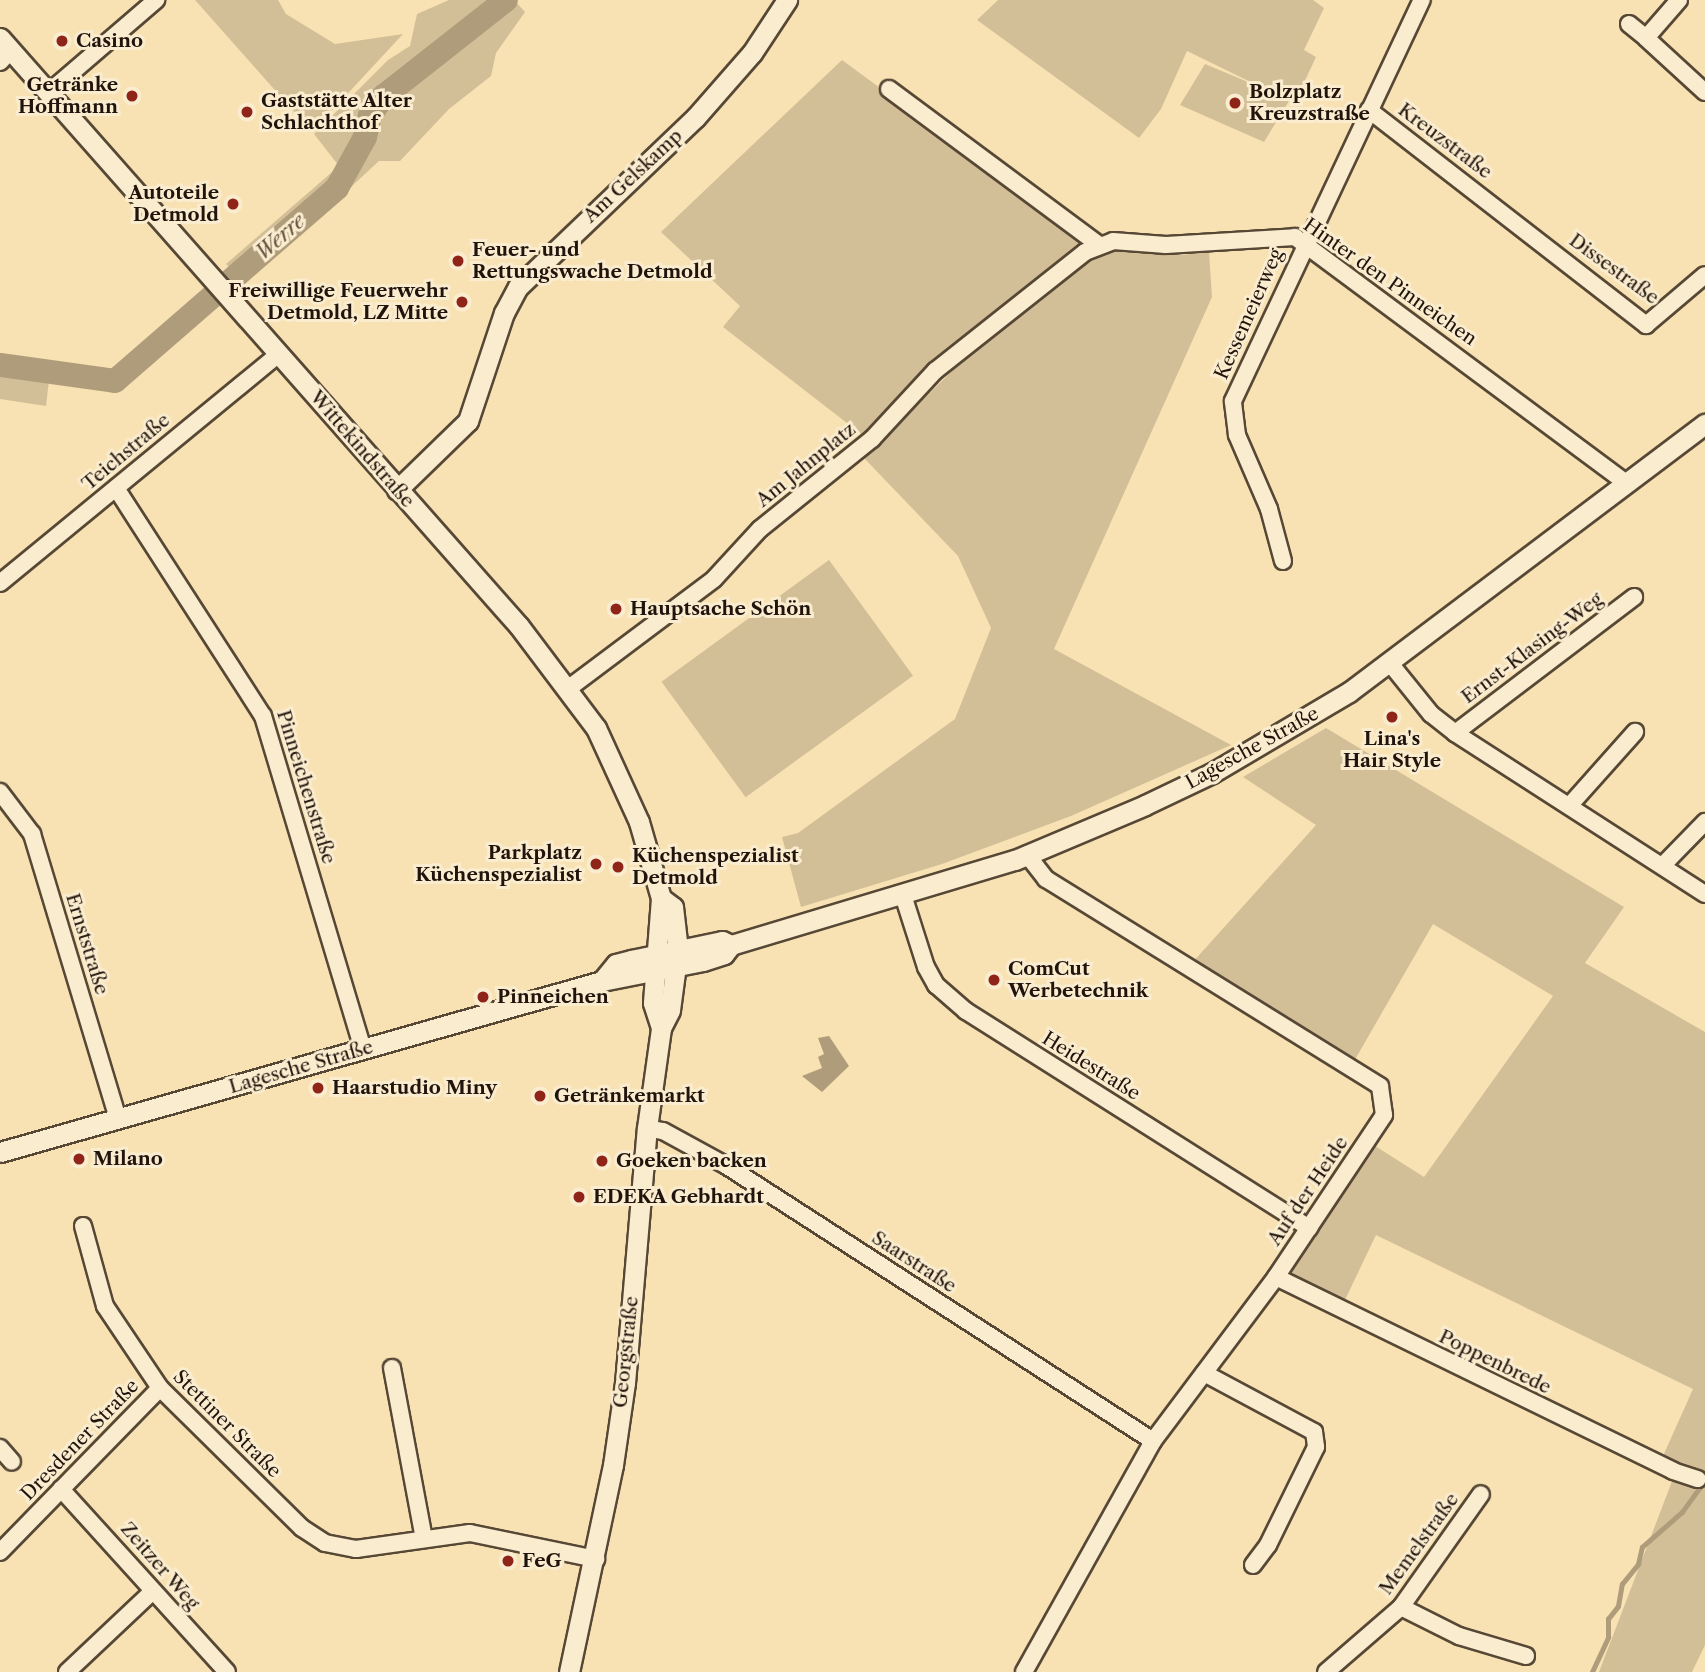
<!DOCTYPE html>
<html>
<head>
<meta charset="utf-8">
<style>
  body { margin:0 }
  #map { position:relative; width:1705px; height:1672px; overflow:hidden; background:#f8e2b3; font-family:"Libre Caslon Text",serif }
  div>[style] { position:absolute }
  .green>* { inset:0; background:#d3bf97; transform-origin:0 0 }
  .water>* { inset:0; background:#af9c7b }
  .stream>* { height:4.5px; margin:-2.25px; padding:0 2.25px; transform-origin:2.25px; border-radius:2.25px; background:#af9c7b }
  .river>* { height:24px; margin:-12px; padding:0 12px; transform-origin:12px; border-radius:12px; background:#af9c7b }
  .roads { filter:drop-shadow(2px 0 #574836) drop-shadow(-2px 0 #574836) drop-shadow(0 2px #574836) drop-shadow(0 -2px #574836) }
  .minor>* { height:16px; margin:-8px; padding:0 8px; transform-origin:8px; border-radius:8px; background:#faecce }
  .tertiary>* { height:19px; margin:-9.5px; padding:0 9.5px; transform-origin:9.5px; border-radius:9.5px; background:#faecce }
  .dots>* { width:19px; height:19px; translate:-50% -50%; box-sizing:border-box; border:4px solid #faecce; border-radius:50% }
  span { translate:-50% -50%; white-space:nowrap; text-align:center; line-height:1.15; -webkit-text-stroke:6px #faecce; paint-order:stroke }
  .poi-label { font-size:19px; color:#21140d; font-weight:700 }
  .left { translate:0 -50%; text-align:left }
  .right { translate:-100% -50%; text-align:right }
  .street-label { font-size:19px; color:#21140d }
  .water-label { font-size:21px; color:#61513e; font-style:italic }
</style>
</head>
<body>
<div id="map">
  <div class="green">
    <i style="clip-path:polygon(195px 0,278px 0,286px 14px,335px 44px,403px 34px,312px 132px)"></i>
    <i style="clip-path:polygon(449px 0,514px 0,525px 12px,496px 53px,491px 76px,449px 109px,400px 161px,379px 161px,282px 251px,243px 281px,226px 264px,339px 166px,314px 134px,388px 60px,410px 46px,417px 14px)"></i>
    <i style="clip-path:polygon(998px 0,1313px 0,1324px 8px,1304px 50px,1316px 57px,1296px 100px,1289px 101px,1264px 142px,1180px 105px,1205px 64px,1267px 90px,1187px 51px,1161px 109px,1139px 138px,977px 20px)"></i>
    <i style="clip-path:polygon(842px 60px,1081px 236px,1083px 245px,923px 374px,865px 437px,723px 327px,740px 306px,661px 232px)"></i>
    <i style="clip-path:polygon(1109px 249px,1181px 255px,1209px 252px,1212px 297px,1054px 649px,1231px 745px,1071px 816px,942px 864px,801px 907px,782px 837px,798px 833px,955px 719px,991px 628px,958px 556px,864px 458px,953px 370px,1084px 262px)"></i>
    <i style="clip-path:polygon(0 375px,49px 380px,46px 406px,0 399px)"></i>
    <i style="left:829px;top:560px;width:143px;height:207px;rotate:54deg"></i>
    <i style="clip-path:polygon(1326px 728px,1624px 907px,1585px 963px,1705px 1032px,1705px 1645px,1692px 1672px,1599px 1672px,1679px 1463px,1663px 1456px,1693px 1389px,1376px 1235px,1343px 1304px,1286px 1274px,1372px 1144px,1424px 1177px,1553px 996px,1433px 924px,1353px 1063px,1192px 963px,1316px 825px,1243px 777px)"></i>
  </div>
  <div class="water">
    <i style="clip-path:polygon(829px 1036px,849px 1066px,822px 1092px,802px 1076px,822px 1068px,818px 1057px,824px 1054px,818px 1038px)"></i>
  </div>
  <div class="stream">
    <i style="left:1592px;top:1672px;width:38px;rotate:-65deg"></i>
    <i style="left:1608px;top:1637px;width:18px;rotate:-90deg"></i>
    <i style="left:1608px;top:1619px;width:16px;rotate:-52deg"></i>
    <i style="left:1618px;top:1606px;width:22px;rotate:-80deg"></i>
    <i style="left:1622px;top:1584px;width:26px;rotate:-51deg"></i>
    <i style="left:1638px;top:1564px;width:17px;rotate:-77deg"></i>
    <i style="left:1642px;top:1547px;width:53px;rotate:-41.2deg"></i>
    <i style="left:1682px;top:1512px;width:37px;rotate:-54deg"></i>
  </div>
  <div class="river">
    <i style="left:0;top:365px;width:116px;rotate:7.9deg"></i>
    <i style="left:115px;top:381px;width:294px;rotate:-41deg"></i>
    <i style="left:337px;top:188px;width:58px;rotate:-61.2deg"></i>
    <i style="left:365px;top:137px;width:23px;rotate:-77deg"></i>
    <i style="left:370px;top:115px;width:24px;rotate:-54deg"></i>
    <i style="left:384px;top:96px;width:155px;rotate:-38.2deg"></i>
  </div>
  <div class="roads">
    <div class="minor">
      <i style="left:1679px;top:0;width:50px;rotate:131deg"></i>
      <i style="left:1646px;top:38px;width:80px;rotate:42.5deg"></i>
      <i style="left:1629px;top:24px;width:22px;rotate:39deg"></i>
      <i style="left:0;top:62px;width:16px;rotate:-47deg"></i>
      <i style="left:889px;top:89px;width:260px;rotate:36.6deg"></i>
      <i style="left:48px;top:93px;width:143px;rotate:-40.7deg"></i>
      <i style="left:1369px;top:110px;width:351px;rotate:37.8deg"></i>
      <i style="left:1646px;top:325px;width:77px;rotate:-40.3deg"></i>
      <i style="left:116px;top:488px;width:271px;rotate:57.2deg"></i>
      <i style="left:263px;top:716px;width:348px;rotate:73.3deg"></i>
      <i style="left:1283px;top:561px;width:54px;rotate:-105.1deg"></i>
      <i style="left:1269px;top:509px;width:81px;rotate:-113.4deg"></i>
      <i style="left:1237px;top:435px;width:34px;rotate:-97deg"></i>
      <i style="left:1233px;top:401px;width:443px;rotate:-64.8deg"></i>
      <i style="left:0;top:583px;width:361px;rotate:-39.4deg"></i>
      <i style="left:1389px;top:662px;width:67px;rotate:51.1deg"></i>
      <i style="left:1431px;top:714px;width:31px;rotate:38deg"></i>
      <i style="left:1455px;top:733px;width:297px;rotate:32.8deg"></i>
      <i style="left:569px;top:688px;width:181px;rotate:-36.9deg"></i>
      <i style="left:714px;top:579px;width:68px;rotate:-47.4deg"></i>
      <i style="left:760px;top:529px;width:144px;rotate:-38.8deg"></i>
      <i style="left:872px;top:439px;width:93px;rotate:-47.2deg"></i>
      <i style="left:935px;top:371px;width:191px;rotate:-38.4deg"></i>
      <i style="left:1085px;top:252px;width:30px;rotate:-21deg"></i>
      <i style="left:1113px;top:241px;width:53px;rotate:4.3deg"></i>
      <i style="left:1166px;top:245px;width:129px;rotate:-3.5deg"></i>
      <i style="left:1295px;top:237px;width:414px;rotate:36.6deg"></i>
      <i style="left:1455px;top:733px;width:225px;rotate:-37.2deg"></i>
      <i style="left:0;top:792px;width:53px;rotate:52.7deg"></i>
      <i style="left:32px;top:834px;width:297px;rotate:73.2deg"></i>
      <i style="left:1570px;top:805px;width:98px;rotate:-48.3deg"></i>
      <i style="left:1664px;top:864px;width:59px;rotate:-45.7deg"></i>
      <i style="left:903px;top:895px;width:76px;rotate:72.3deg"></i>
      <i style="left:926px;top:967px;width:21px;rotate:61deg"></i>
      <i style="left:936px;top:985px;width:40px;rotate:41deg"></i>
      <i style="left:966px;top:1011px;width:406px;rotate:32.3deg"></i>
      <i style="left:647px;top:1128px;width:16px;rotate:11deg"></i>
      <i style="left:663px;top:1131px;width:73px;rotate:28.7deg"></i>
      <i style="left:727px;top:1166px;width:507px;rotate:32.84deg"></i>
      <i style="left:83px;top:1226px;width:83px;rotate:74.6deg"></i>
      <i style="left:105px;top:1306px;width:99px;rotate:56.1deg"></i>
      <i style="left:160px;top:1388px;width:199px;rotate:44.6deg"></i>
      <i style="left:302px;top:1528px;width:27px;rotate:33deg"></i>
      <i style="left:325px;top:1543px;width:32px;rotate:11deg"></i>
      <i style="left:356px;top:1549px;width:115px;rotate:-8deg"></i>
      <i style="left:470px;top:1533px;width:129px;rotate:11.7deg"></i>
      <i style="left:1276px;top:1277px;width:442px;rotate:26deg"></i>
      <i style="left:1673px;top:1471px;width:26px;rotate:18deg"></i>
      <i style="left:392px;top:1368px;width:174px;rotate:79.4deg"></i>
      <i style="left:1204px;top:1373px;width:125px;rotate:28.2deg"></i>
      <i style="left:1314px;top:1432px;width:15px;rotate:82deg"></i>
      <i style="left:1316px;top:1447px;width:109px;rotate:116.1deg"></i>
      <i style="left:1268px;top:1545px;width:25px;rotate:127deg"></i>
      <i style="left:0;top:1448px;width:18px;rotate:49deg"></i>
      <i style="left:61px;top:1489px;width:247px;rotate:47.8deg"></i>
      <i style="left:0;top:1552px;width:229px;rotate:-45.7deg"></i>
      <i style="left:1401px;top:1607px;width:65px;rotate:26.6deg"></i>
      <i style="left:1459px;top:1636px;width:70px;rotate:16.6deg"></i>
      <i style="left:67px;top:1672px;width:117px;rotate:-43.3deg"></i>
      <i style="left:1024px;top:1672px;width:265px;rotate:-60.8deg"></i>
      <i style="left:1153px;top:1441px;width:205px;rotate:-53.1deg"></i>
      <i style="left:1276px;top:1277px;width:195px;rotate:-56.3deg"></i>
      <i style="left:1384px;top:1115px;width:29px;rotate:-98deg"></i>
      <i style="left:1380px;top:1086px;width:393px;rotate:-148.2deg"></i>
      <i style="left:1046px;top:879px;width:31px;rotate:-128deg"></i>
      <i style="left:1326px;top:1672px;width:99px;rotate:-40.9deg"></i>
      <i style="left:1401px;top:1607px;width:138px;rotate:-54.7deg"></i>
    </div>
    <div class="tertiary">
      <i style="left:0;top:38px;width:784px;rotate:48.57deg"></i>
      <i style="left:519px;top:626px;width:128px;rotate:53deg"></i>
      <i style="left:596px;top:728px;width:103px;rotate:65.4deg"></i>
      <i style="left:639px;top:822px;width:79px;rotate:73.9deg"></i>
      <i style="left:661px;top:898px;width:105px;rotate:94.4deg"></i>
      <i style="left:653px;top:1003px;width:26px;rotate:72deg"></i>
      <i style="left:397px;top:490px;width:99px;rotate:-44.2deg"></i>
      <i style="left:468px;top:421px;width:114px;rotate:-71.6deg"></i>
      <i style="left:504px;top:313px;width:30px;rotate:-62deg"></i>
      <i style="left:518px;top:287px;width:245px;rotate:-43.7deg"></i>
      <i style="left:695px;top:118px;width:86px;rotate:-48.8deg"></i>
      <i style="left:752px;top:53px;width:64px;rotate:-56.6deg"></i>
      <i style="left:602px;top:981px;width:22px;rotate:-51deg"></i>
      <i style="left:616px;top:964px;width:16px;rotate:-15deg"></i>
      <i style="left:631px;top:960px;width:93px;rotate:-11.8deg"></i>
      <i style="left:722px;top:941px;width:10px;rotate:24deg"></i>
      <i style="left:0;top:1152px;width:626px;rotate:-15.86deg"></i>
      <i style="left:602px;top:981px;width:103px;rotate:-11.2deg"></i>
      <i style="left:703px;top:961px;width:22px;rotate:-18deg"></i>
      <i style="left:724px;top:954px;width:11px;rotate:-52deg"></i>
      <i style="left:731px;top:945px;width:296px;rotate:-16.7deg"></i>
      <i style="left:1015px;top:860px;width:141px;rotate:-22.9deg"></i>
      <i style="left:1145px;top:805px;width:74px;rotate:-25.5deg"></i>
      <i style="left:1212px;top:773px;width:159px;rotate:-30.6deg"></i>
      <i style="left:1349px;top:692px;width:446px;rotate:-37deg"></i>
      <i style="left:569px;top:1672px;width:212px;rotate:-78deg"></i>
      <i style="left:613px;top:1465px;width:83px;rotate:-81.7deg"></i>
      <i style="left:625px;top:1383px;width:256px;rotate:-85.1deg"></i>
      <i style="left:647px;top:1128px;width:101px;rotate:-82deg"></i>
      <i style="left:661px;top:1028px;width:20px;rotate:-63deg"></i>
      <i style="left:670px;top:1010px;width:61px;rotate:-82.4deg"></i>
      <i style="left:678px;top:950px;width:43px;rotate:-96.6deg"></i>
      <i style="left:673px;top:907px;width:15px;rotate:-143deg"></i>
    </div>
  </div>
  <div class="dots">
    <i style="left:62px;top:41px;background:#8f2418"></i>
    <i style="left:132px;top:96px;background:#8f2418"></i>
    <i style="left:1235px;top:103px;background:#8f2418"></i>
    <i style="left:247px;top:112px;background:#8f2418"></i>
    <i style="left:233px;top:204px;background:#8f2418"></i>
    <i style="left:458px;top:261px;background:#8f2418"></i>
    <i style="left:462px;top:302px;background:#8f2418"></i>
    <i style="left:616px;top:609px;background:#8f2418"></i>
    <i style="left:1392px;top:717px;background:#8f2418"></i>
    <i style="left:596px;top:864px;background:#8f2418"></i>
    <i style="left:618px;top:867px;background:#8f2418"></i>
    <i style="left:994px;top:980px;background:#8f2418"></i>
    <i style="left:483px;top:997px;background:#8f2418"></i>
    <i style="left:318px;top:1088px;background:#8f2418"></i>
    <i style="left:540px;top:1096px;background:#8f2418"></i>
    <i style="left:79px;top:1159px;background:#8f2418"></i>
    <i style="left:602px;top:1161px;background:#8f2418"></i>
    <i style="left:579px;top:1197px;background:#8f2418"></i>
    <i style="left:508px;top:1561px;background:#8f2418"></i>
  </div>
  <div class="poi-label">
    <span class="left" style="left:76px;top:41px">Casino</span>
    <span class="right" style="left:118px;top:96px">Getränke<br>Hoffmann</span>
    <span class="left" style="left:1249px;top:103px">Bolzplatz<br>Kreuzstraße</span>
    <span class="left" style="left:261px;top:112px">Gaststätte Alter<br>Schlachthof</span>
    <span class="right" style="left:219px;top:204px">Autoteile<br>Detmold</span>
    <span class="left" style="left:472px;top:261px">Feuer- und<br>Rettungswache Detmold</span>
    <span class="right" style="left:448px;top:302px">Freiwillige Feuerwehr<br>Detmold, LZ Mitte</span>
    <span class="left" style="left:630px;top:609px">Hauptsache Schön</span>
    <span style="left:1392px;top:750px">Lina's<br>Hair Style</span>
    <span class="right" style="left:582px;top:864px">Parkplatz<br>Küchenspezialist</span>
    <span class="left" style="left:632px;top:867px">Küchenspezialist<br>Detmold</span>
    <span class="left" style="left:1008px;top:980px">ComCut<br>Werbetechnik</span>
    <span class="left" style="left:497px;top:997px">Pinneichen</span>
    <span class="left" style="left:332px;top:1088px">Haarstudio Miny</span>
    <span class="left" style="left:554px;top:1096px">Getränkemarkt</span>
    <span class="left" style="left:93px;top:1159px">Milano</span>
    <span class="left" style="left:616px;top:1161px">Goeken backen</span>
    <span class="left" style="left:593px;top:1197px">EDEKA Gebhardt</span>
    <span class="left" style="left:522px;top:1561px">FeG</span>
  </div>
  <div class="street-label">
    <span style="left:1445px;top:141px;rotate:37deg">Kreuzstraße</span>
    <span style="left:633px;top:176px;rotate:-43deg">Am Gelskamp</span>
    <span style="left:1614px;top:269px;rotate:36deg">Dissestraße</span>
    <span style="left:1390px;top:282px;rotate:35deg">Hinter den Pinneichen</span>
    <span style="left:1249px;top:314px;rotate:-66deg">Kessemeierweg</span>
    <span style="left:362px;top:449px;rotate:49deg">Wittekindstraße</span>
    <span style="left:126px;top:452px;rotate:-40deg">Teichstraße</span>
    <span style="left:806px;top:465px;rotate:-39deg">Am Jahnplatz</span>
    <span style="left:1532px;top:648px;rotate:-37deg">Ernst-Klasing-Weg</span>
    <span style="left:1252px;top:748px;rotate:-29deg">Lagesche Straße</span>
    <span style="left:306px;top:787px;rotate:73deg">Pinneichenstraße</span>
    <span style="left:87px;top:944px;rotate:73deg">Ernststraße</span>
    <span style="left:1091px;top:1066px;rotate:32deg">Heidestraße</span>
    <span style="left:301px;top:1067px;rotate:-16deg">Lagesche Straße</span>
    <span style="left:1308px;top:1191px;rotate:-56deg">Auf der Heide</span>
    <span style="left:914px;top:1262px;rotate:33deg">Saarstraße</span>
    <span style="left:626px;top:1352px;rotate:-84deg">Georgstraße</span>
    <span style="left:1495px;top:1362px;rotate:26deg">Poppenbrede</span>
    <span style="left:227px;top:1424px;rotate:45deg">Stettiner Straße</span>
    <span style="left:80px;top:1440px;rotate:-46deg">Dresdener Straße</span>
    <span style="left:1419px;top:1544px;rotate:-54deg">Memelstraße</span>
    <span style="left:160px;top:1566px;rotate:49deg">Zeitzer Weg</span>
  </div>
  <div class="water-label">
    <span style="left:280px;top:237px;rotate:-41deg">Werre</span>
  </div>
</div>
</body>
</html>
